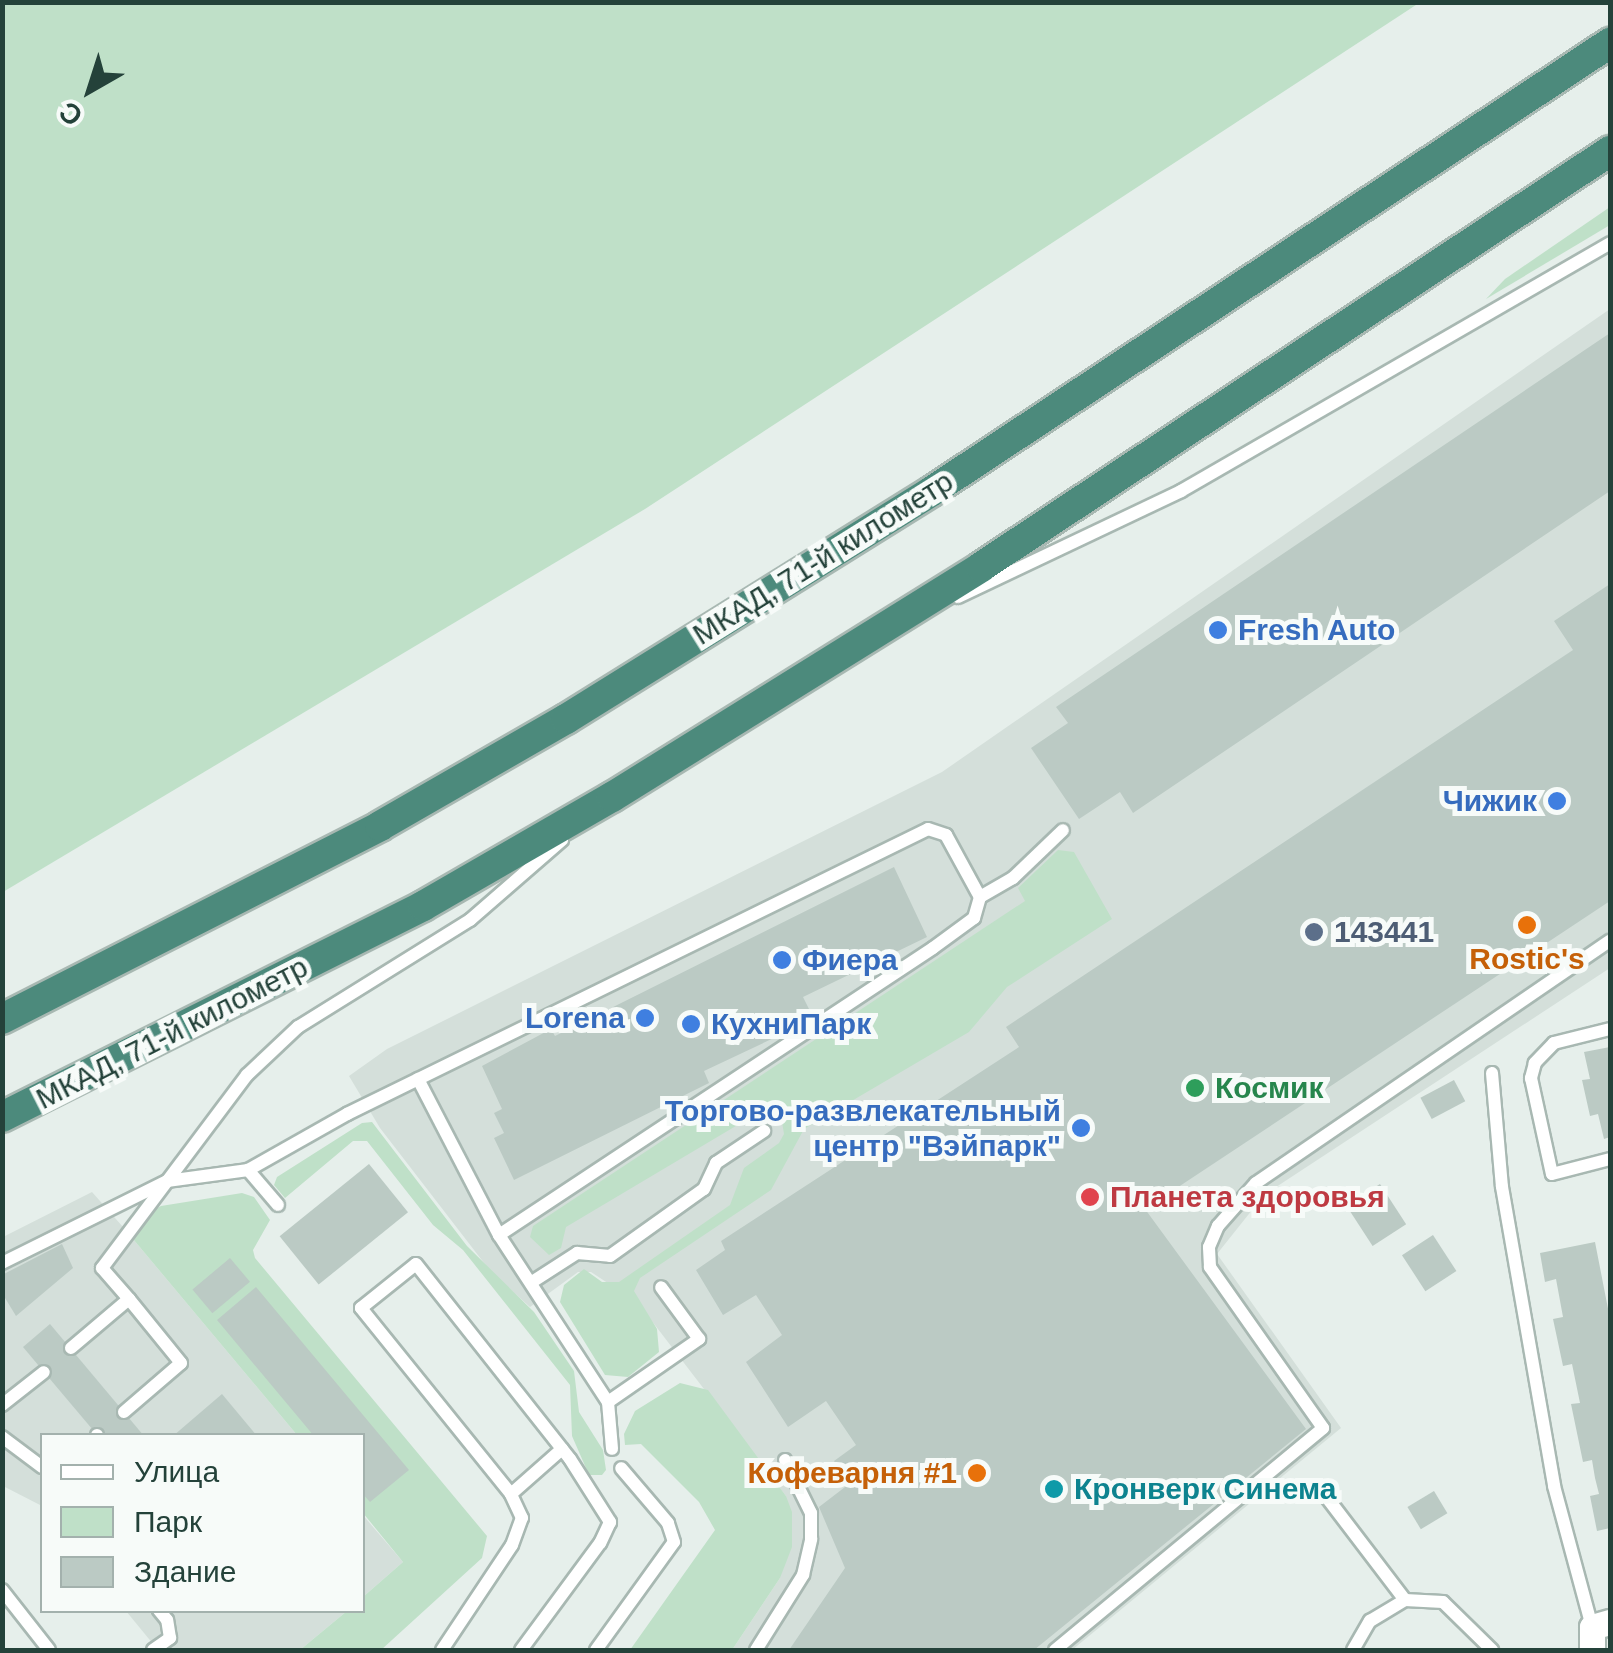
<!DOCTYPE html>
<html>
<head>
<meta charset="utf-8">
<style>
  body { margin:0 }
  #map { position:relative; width:1613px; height:1653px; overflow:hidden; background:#e6efeb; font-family:Arial,sans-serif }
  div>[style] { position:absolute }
  .built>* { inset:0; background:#d4dfda }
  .green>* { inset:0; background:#bfe0c8 }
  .building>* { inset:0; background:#bbcac4; transform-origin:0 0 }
  .roads { filter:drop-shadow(2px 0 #a8b8b2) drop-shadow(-2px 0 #a8b8b2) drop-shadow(0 2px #a8b8b2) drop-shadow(0 -2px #a8b8b2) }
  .service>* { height:12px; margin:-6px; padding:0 6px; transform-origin:6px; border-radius:6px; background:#fff }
  .minor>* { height:25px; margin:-12.5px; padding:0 12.5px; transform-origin:12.5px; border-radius:12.5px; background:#fff }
  .trunk>* { height:30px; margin:-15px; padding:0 15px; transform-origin:15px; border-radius:15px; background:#4c8a7c }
  .dots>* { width:28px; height:28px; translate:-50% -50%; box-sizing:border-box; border:5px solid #f7fbf9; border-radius:50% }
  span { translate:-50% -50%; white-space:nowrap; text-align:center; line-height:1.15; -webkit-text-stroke:10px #f7fbf9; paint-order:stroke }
  .street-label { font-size:30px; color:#24423a }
  .shop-label { font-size:30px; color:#366cbe; font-weight:700 }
  .left { translate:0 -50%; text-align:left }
  .right { translate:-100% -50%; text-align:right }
  .service-label { font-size:30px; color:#4e5e75; font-weight:700 }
  .food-label { font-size:30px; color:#c56008; font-weight:700 }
  .leisure-label { font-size:30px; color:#27864d; font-weight:700 }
  .health-label { font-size:30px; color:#be3a42; font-weight:700 }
  .culture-label { font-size:30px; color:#0d838f; font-weight:700 }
  .frame { position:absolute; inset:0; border:5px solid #24423a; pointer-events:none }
  .legend { position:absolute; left:40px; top:1433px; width:325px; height:180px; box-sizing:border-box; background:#f7fbf9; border:2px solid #a3b1ad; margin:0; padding:12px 18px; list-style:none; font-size:30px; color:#24423a }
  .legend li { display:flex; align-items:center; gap:20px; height:50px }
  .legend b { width:50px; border:2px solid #a3b1ad }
  .north { position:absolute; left:40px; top:40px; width:100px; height:100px; -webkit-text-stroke:8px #f7fbf9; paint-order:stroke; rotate:219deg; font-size:28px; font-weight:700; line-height:40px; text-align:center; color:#24423a }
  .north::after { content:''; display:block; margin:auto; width:35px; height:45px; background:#24423a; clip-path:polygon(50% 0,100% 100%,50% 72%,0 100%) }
</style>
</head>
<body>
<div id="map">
  <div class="built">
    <i style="clip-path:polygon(1610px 309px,1610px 968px,1264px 1195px,1217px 1254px,1341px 1428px,1072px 1650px,732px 1650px,780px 1578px,786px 1496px,638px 1303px,591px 1272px,578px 1272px,530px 1307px,491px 1272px,380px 1128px,349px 1076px,387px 1049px,942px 772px)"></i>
    <i style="clip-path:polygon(92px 1192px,123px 1227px,297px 1435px,42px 1436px,42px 1506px,3px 1486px,3px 1237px)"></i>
    <i style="clip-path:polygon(362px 1514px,403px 1562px,363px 1597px,362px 1597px)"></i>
    <i style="clip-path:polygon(126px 1611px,347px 1611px,300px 1650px,158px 1650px)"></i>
  </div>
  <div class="green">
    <i style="clip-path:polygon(2px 3px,3px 2px,1419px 3px,645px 509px,3px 892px)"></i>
    <i style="clip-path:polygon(1610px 207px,1610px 225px,1486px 299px,1505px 279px)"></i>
    <i style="clip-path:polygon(1058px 850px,1074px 852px,1112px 919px,1007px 987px,969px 1032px,804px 1129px,771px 1190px,640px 1278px,634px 1291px,657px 1329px,659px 1352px,628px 1377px,605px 1375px,560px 1302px,564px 1285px,584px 1269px,602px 1282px,619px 1282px,730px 1205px,744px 1168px,779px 1143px,784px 1134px,782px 1122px,766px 1108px,566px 1227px,561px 1248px,549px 1255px,530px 1237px,533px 1226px,1025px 901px,1018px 888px)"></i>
    <i style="clip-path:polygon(372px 1122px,467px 1246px,534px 1312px,574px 1371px,579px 1412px,603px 1450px,606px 1470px,602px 1475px,589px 1475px,572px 1436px,570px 1385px,463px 1250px,433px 1225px,367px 1141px,353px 1141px,285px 1198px,274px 1185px,277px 1177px,362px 1123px)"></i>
    <i style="clip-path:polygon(242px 1193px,254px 1197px,270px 1220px,253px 1250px,255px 1258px,487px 1536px,482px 1558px,381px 1650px,300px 1650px,347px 1611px,362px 1610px,363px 1597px,403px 1562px,363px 1513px,362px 1436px,297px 1435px,123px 1227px,161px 1206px)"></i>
    <i style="clip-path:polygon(680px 1383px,708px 1390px,786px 1496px,792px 1512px,792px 1547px,780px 1578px,732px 1650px,630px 1650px,715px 1530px,699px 1502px,641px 1444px,625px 1445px,624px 1434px,635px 1411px)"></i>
  </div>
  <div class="building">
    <i style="clip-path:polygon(1610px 333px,1610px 491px,1133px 813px,1120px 792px,1079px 819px,1031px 748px,1068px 723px,1056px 707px)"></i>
    <i style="clip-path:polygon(1610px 584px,1610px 901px,1145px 1209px,1306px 1429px,1034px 1650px,789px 1650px,845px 1568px,819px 1507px,849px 1484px,834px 1461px,856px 1445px,826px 1401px,788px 1427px,746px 1362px,782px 1335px,756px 1295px,723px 1315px,696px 1270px,725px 1250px,721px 1241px,1019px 1047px,1006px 1027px,1573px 650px,1554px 621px)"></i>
    <i style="clip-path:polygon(894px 867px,927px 937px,803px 997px,814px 1019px,704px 1071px,709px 1083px,514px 1180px,494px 1138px,504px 1133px,494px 1113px,502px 1109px,482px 1066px,551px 1029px,555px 1036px)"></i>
    <i style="clip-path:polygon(1610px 1047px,1610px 1137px,1604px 1139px,1598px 1114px,1590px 1116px,1582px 1080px,1590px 1079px,1584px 1052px)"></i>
    <i style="left:1454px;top:1080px;width:24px;height:38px;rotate:62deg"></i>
    <i style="left:369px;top:1164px;width:62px;height:115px;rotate:51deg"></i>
    <i style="left:1380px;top:1184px;width:48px;height:40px;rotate:57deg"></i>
    <i style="left:1433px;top:1235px;width:43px;height:37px;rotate:57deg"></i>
    <i style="clip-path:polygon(1595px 1242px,1610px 1319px,1610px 1528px,1597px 1531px,1590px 1496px,1599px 1494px,1595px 1478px,1592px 1460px,1583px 1462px,1571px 1404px,1580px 1403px,1572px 1364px,1563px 1366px,1553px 1319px,1563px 1317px,1556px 1279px,1545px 1282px,1540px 1253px)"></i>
    <i style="clip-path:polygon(62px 1244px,73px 1268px,16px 1316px,2px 1293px,2px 1275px)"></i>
    <i style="left:230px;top:1258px;width:31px;height:49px;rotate:50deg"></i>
    <i style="clip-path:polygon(256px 1287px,409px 1470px,370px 1502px,362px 1493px,362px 1436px,314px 1436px,217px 1320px)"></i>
    <i style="clip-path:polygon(50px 1324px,144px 1436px,98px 1436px,44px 1372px,23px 1347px)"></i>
    <i style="clip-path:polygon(222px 1394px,257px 1436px,173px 1436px)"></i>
    <i style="left:1434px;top:1491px;width:26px;height:31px;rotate:59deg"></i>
  </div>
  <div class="roads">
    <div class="service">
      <i style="left:958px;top:597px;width:247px;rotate:-25.4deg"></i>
      <i style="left:1181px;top:491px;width:496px;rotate:-30deg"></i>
      <i style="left:1610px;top:1029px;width:58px;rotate:166deg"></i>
      <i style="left:1554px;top:1043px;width:28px;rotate:134deg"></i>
      <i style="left:1535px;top:1063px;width:16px;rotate:105deg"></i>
      <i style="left:1531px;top:1078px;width:98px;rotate:77.7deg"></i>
      <i style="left:1552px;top:1174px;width:60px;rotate:-14.5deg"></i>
      <i style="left:1492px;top:1073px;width:114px;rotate:85deg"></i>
      <i style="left:1502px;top:1187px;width:303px;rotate:80.1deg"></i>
      <i style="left:1554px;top:1486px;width:146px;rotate:74.9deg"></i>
      <i style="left:418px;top:1079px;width:176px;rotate:62.6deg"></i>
      <i style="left:499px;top:1235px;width:199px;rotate:56.9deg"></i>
      <i style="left:608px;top:1402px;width:47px;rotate:85.1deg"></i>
      <i style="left:248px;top:1170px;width:46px;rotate:49.4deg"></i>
      <i style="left:499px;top:1235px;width:520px;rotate:-33.48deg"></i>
      <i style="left:933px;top:948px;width:51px;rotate:-36.2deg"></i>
      <i style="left:974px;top:918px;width:22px;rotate:-74deg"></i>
      <i style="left:2px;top:1263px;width:184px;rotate:-26.4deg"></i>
      <i style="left:167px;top:1181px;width:82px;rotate:-7.7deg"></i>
      <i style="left:248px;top:1170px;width:114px;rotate:-29.5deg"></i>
      <i style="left:347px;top:1114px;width:647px;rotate:-26.13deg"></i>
      <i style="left:928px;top:829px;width:19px;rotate:18deg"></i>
      <i style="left:946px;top:835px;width:71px;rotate:61.3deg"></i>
      <i style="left:980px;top:897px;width:38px;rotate:-30deg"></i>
      <i style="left:1013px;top:878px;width:69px;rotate:-43.8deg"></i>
      <i style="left:532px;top:1282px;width:54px;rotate:-32.8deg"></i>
      <i style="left:577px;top:1253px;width:33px;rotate:5deg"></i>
      <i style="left:610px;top:1256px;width:115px;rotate:-35.5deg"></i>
      <i style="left:704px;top:1189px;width:29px;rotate:-65deg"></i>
      <i style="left:716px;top:1163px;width:58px;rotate:-33.7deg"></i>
      <i style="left:71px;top:1348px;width:76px;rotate:-40.2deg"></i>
      <i style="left:129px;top:1299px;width:41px;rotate:-131.1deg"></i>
      <i style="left:102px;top:1268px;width:241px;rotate:-53.1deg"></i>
      <i style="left:247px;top:1075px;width:70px;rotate:-43.3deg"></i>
      <i style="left:298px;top:1027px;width:203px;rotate:-31.9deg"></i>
      <i style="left:470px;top:920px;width:122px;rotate:-41deg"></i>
      <i style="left:608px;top:1402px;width:111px;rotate:-34.7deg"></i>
      <i style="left:699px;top:1339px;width:64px;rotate:-126.2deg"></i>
      <i style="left:2px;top:1405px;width:53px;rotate:-38.2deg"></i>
      <i style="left:124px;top:1412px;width:75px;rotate:-40.7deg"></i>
      <i style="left:181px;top:1363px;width:82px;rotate:-129.1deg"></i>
      <i style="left:97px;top:1436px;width:1px;rotate:-90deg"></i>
      <i style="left:2px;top:1437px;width:50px;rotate:36.9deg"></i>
      <i style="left:511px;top:1494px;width:68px;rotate:-41.4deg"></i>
      <i style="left:1325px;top:1495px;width:132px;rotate:52.7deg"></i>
      <i style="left:2px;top:1590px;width:76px;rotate:51.9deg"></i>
      <i style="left:153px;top:1650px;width:21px;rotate:-35deg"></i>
      <i style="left:170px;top:1638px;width:18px;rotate:-99deg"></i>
      <i style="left:167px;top:1620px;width:13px;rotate:-129deg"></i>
      <i style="left:442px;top:1650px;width:126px;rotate:-56.3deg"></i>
      <i style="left:512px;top:1545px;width:29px;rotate:-70deg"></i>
      <i style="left:522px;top:1518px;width:26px;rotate:-115deg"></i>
      <i style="left:511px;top:1494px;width:239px;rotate:-128.9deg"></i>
      <i style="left:361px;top:1308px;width:70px;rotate:-38.7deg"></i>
      <i style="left:416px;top:1264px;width:248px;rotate:51.7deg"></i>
      <i style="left:570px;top:1459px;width:75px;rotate:57.6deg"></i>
      <i style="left:610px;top:1522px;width:23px;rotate:115deg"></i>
      <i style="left:600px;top:1543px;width:133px;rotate:126.4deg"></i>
      <i style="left:596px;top:1650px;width:133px;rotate:-54.2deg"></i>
      <i style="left:674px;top:1542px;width:20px;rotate:-108deg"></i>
      <i style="left:668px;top:1523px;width:72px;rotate:-130.5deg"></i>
      <i style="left:756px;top:1650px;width:89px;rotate:-57.9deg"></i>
      <i style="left:803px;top:1575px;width:37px;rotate:-77deg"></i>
      <i style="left:811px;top:1539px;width:26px;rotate:-90deg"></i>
      <i style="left:811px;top:1513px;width:59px;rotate:-116.1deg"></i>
      <i style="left:1055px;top:1650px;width:348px;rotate:-39.6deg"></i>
      <i style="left:1323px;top:1428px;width:197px;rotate:-125.1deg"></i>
      <i style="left:1210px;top:1267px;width:20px;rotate:-93deg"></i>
      <i style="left:1209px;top:1247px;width:23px;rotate:-67deg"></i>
      <i style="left:1218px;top:1226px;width:57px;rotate:-48.5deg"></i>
      <i style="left:1256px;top:1183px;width:429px;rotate:-34.4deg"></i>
      <i style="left:1353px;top:1650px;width:34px;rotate:-60deg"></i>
      <i style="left:1370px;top:1621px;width:41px;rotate:-31deg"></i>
      <i style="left:1405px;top:1600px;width:38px;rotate:3deg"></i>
      <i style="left:1443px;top:1602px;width:69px;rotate:44.4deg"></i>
    </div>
    <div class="minor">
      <i style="left:1592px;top:1650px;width:23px;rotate:-90deg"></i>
      <i style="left:1592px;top:1627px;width:19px;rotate:-16deg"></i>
    </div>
    <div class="trunk">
      <i style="left:2px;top:1019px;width:424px;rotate:-27deg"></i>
      <i style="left:380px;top:826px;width:215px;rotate:-29.9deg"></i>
      <i style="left:566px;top:719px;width:431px;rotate:-31.9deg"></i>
      <i style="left:932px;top:491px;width:813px;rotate:-33.46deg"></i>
      <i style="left:2px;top:1117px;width:471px;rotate:-26.6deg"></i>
      <i style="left:423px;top:906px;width:218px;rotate:-30deg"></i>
      <i style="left:612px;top:797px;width:435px;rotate:-31.9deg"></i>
      <i style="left:981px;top:567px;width:754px;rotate:-33.48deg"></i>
    </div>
  </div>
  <div class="dots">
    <i style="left:1218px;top:630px;background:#3f7fe0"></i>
    <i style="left:1557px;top:801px;background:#3f7fe0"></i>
    <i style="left:1527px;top:925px;background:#e8710a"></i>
    <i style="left:1314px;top:932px;background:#5c6f8a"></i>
    <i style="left:782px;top:960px;background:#3f7fe0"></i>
    <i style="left:645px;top:1018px;background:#3f7fe0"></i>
    <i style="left:691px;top:1024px;background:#3f7fe0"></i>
    <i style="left:1195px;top:1088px;background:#2e9e5b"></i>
    <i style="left:1081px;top:1128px;background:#3f7fe0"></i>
    <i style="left:1090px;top:1197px;background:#e0444e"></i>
    <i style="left:977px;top:1473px;background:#e8710a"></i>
    <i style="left:1054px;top:1489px;background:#0f9aa8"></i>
  </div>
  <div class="street-label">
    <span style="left:823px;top:558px;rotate:-32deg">МКАД, 71-й километр</span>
    <span style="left:172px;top:1033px;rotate:-27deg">МКАД, 71-й километр</span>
  </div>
  <div class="shop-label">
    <span class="left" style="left:1238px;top:630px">Fresh Auto</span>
    <span class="right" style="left:1537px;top:801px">Чижик</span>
    <span class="left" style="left:802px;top:960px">Фиера</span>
    <span class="right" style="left:625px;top:1018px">Lorena</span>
    <span class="left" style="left:711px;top:1024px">КухниПарк</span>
    <span class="right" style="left:1061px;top:1128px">Торгово-развлекательный<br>центр "Вэйпарк"</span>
  </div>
  <div class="service-label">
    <span class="left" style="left:1334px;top:932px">143441</span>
  </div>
  <div class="food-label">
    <span style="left:1527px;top:959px">Rostic's</span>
    <span class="right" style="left:957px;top:1473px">Кофеварня #1</span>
  </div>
  <div class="leisure-label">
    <span class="left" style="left:1215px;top:1088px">Космик</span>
  </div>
  <div class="health-label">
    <span class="left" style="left:1110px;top:1197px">Планета здоровья</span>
  </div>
  <div class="culture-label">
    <span class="left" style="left:1074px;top:1489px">Кронверк Синема</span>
  </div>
  <div class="frame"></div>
  <ul class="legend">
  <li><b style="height:12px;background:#fff"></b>Улица</li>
  <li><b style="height:28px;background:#bfe0c8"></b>Парк</li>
  <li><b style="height:28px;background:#bbcac4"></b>Здание</li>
  </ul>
  <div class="north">С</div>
</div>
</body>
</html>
